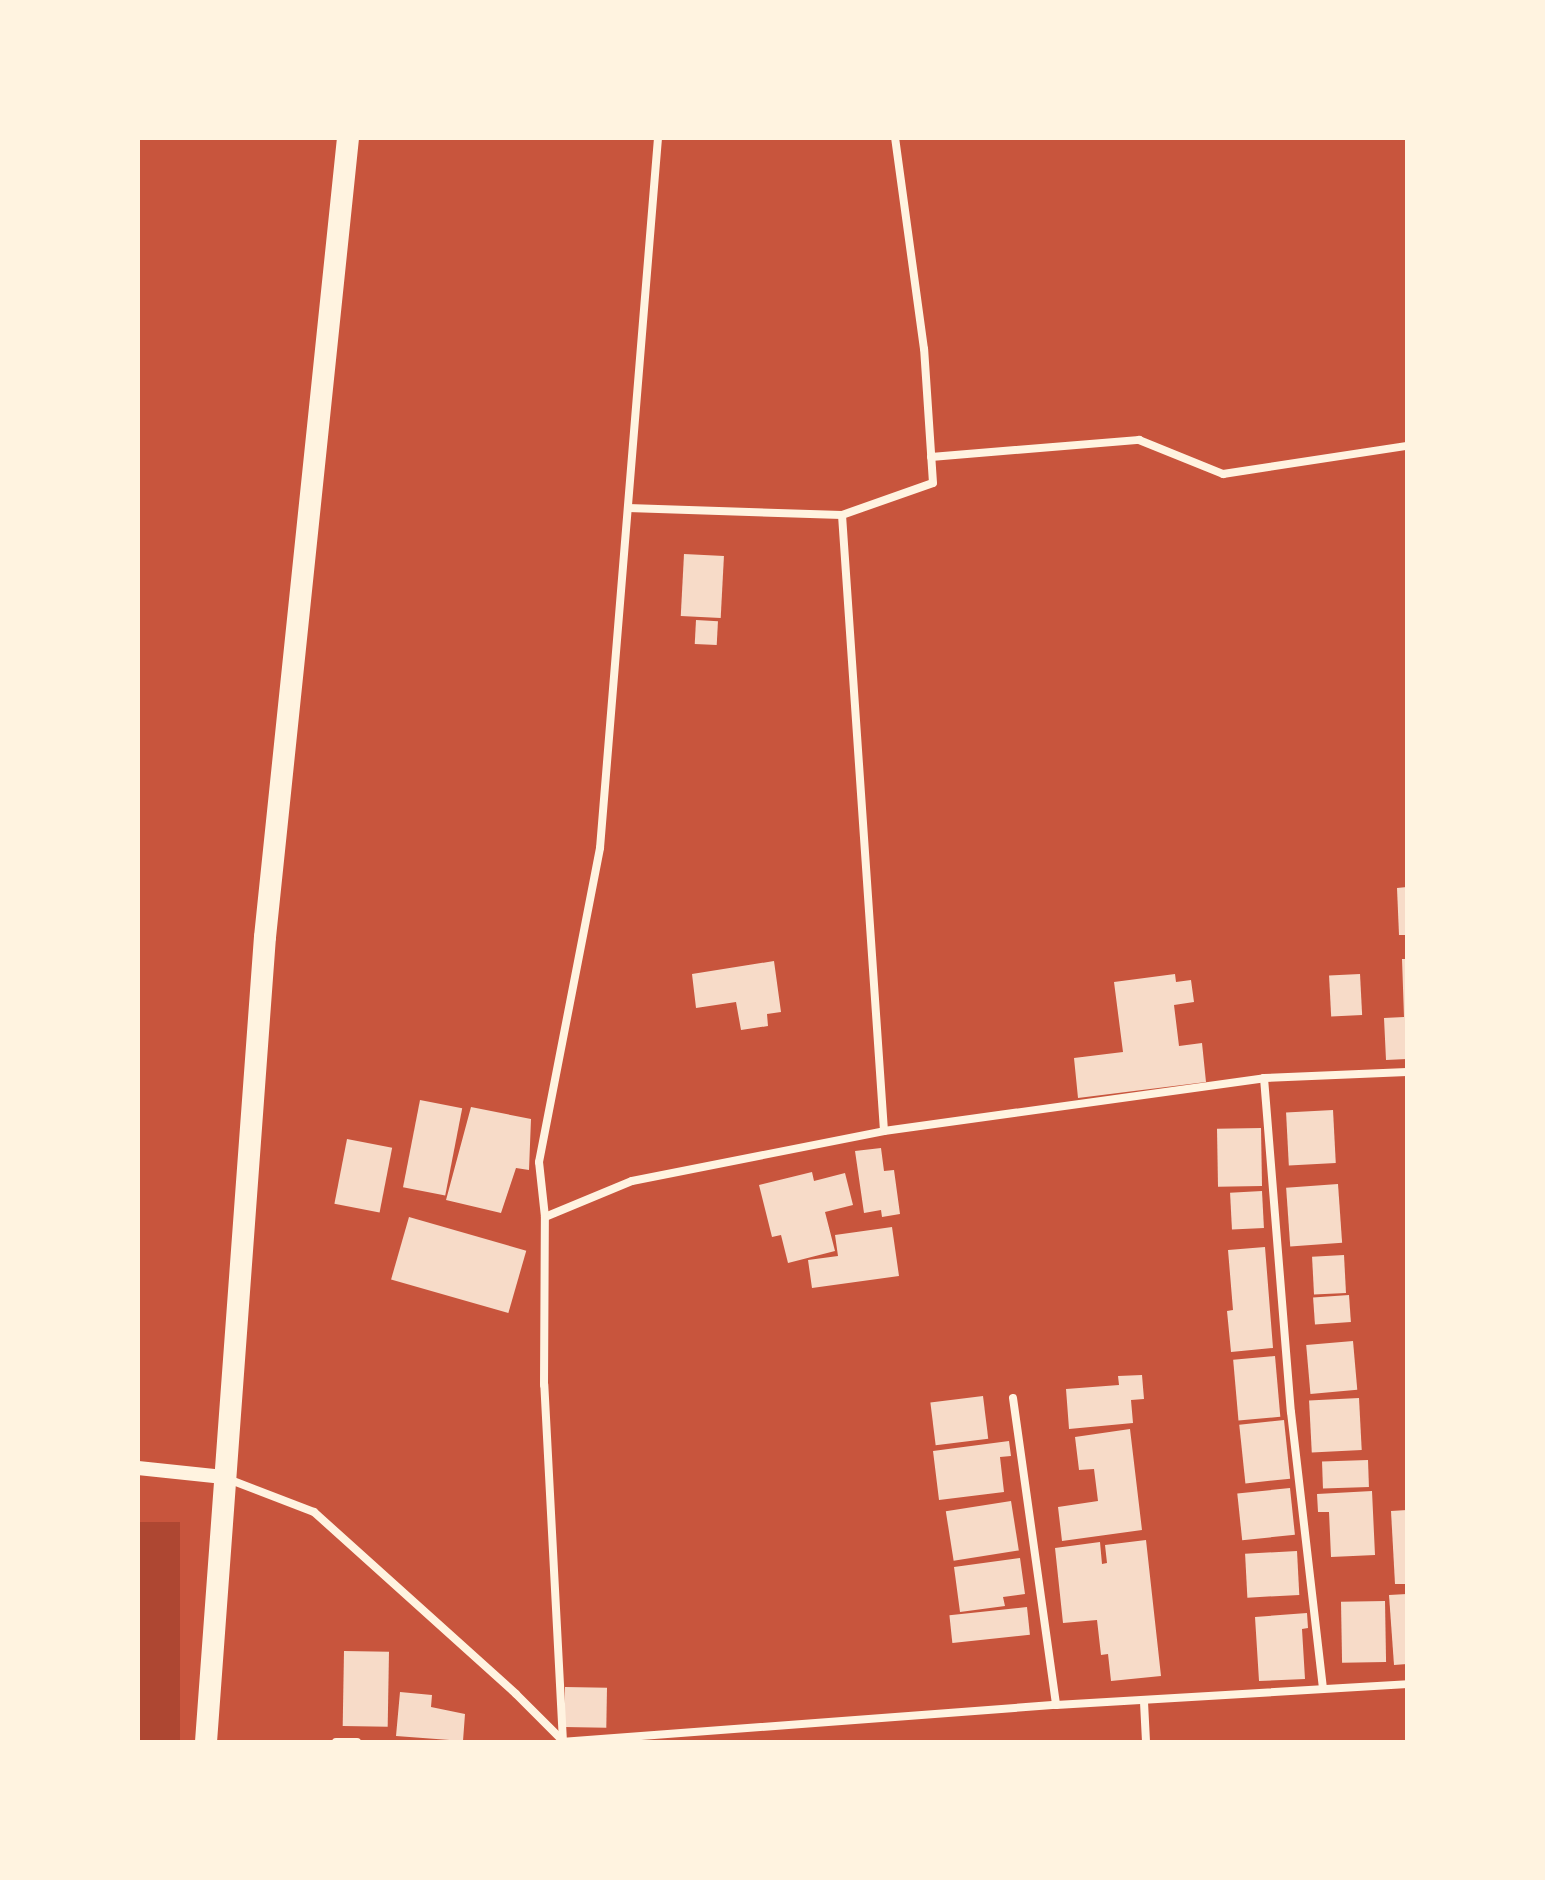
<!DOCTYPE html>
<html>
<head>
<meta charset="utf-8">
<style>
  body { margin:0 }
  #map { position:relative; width:1545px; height:1880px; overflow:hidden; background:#c8553d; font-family:"Source Sans 3",sans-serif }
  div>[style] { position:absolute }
  .green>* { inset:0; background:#ae4732; transform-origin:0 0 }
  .building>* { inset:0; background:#f7dbc8; transform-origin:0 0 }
  .minor>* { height:8px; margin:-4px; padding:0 4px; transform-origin:4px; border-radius:4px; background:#fff3e0 }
  .tertiary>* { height:14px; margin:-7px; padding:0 7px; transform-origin:7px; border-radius:7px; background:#fff3e0 }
  .trunk>* { height:22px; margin:-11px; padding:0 11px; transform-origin:11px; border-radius:11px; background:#fff3e0 }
  span { translate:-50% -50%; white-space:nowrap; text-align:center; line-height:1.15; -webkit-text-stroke:7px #fff3e0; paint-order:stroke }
  .frame { position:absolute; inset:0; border:140px solid #fff3e0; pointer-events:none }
</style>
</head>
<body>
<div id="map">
  <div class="green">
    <i style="left:138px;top:1522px;width:42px;height:220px"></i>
  </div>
  <div class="building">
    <i style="left:684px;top:554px;width:40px;height:62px;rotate:3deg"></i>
    <i style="left:696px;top:620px;width:22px;height:24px;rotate:3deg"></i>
    <i style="clip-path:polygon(1407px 887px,1407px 935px,1399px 935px,1397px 888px)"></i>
    <i style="clip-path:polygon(1402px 959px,1407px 959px,1407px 1059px,1386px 1060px,1384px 1018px,1404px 1017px)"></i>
    <i style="clip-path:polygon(774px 961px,781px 1012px,767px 1014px,768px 1026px,741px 1030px,736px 1002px,696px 1008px,692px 974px)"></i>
    <i style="clip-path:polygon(1175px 974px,1176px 982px,1191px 980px,1194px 1002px,1174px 1005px,1179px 1046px,1202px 1043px,1206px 1082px,1078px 1098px,1074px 1058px,1123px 1052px,1114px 982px)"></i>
    <i style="left:1360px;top:974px;width:41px;height:31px;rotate:87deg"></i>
    <i style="left:420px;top:1100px;width:43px;height:89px;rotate:11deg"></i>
    <i style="clip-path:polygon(471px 1107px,531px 1119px,529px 1170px,516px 1168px,501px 1213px,446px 1200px)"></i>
    <i style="left:1333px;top:1110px;width:53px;height:47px;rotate:87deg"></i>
    <i style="left:1261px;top:1128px;width:58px;height:44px;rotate:89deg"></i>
    <i style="left:347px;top:1139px;width:46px;height:66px;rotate:11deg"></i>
    <i style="clip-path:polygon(881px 1148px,884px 1171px,894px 1170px,900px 1214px,882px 1217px,881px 1210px,864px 1213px,855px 1151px)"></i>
    <i style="clip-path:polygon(812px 1172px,814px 1181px,845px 1173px,853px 1205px,825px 1212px,835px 1251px,788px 1263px,781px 1235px,772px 1237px,759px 1185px)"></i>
    <i style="left:1338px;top:1184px;width:59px;height:52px;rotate:86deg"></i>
    <i style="left:1262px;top:1191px;width:37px;height:32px;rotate:87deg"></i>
    <i style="left:409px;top:1217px;width:122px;height:65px;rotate:16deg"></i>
    <i style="clip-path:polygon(892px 1227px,899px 1276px,812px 1288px,808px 1260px,838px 1256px,835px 1235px)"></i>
    <i style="clip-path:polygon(1265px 1247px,1273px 1348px,1231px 1352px,1227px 1311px,1233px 1310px,1228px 1250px)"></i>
    <i style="left:1344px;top:1255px;width:38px;height:32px;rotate:87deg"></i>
    <i style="left:1349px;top:1295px;width:27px;height:36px;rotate:86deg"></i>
    <i style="left:1353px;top:1341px;width:49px;height:47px;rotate:85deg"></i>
    <i style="left:1275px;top:1356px;width:61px;height:42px;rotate:85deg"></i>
    <i style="clip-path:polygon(1142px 1375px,1144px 1399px,1131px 1400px,1133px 1423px,1069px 1429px,1066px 1389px,1119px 1385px,1118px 1376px)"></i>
    <i style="left:983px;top:1396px;width:43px;height:53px;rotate:83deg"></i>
    <i style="left:1359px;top:1398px;width:52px;height:50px;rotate:87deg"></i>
    <i style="left:1284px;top:1420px;width:59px;height:45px;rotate:84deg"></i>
    <i style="clip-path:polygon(1130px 1429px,1142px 1530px,1062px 1541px,1058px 1507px,1098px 1501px,1094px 1469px,1079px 1470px,1075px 1437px)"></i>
    <i style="clip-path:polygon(1009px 1441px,1011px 1456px,1000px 1457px,1004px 1492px,939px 1500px,933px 1451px)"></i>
    <i style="left:1368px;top:1460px;width:27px;height:46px;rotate:88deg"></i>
    <i style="left:1290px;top:1488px;width:47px;height:53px;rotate:84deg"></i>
    <i style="clip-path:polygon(1372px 1491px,1375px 1555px,1331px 1557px,1329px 1512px,1318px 1512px,1317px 1494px)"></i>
    <i style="left:1011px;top:1501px;width:50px;height:66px;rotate:81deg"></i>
    <i style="clip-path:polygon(1407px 1510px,1407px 1584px,1395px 1584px,1391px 1511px)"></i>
    <i style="clip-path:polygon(1146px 1540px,1161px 1676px,1111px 1681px,1108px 1654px,1101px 1655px,1097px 1620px,1063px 1623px,1055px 1548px,1100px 1542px,1102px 1564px,1107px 1563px,1105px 1545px)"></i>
    <i style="left:1297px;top:1551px;width:44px;height:52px;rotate:87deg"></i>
    <i style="clip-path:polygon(1020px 1558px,1025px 1594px,1003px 1597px,1005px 1606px,960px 1612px,954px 1567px)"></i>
    <i style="clip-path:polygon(1407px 1594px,1407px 1664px,1394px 1665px,1389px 1595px)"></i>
    <i style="left:1385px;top:1601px;width:61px;height:44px;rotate:89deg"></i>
    <i style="left:1027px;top:1607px;width:28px;height:78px;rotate:84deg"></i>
    <i style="clip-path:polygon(1307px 1613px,1308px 1628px,1302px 1629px,1305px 1679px,1259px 1681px,1255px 1617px)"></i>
    <i style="left:344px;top:1651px;width:45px;height:75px;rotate:1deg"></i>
    <i style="left:565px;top:1687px;width:42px;height:40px;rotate:1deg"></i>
    <i style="clip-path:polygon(400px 1692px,432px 1695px,431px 1707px,465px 1714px,463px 1741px,396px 1736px)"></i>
  </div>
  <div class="minor">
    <i style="left:931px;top:457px;width:209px;rotate:-4.7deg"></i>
    <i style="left:1139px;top:440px;width:91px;rotate:22deg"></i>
    <i style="left:1223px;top:474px;width:186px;rotate:-8.7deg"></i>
    <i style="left:628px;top:508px;width:214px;rotate:1.9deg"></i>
    <i style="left:842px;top:515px;width:96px;rotate:-19.4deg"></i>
    <i style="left:933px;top:483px;width:134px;rotate:-93.8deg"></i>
    <i style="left:924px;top:349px;width:213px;rotate:-97.8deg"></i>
    <i style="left:842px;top:515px;width:617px;rotate:86.1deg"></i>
    <i style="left:1264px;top:1078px;width:335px;rotate:85.4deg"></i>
    <i style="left:1291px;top:1412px;width:278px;rotate:83.4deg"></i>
    <i style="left:545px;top:1217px;width:94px;rotate:-22.5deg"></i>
    <i style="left:632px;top:1181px;width:257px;rotate:-11.2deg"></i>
    <i style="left:884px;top:1131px;width:384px;rotate:-7.9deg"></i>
    <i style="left:1264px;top:1078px;width:143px;rotate:-2.4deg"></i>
    <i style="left:1013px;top:1398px;width:310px;rotate:82deg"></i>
    <i style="left:228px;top:1479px;width:92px;rotate:21deg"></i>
    <i style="left:314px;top:1512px;width:272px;rotate:42deg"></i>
    <i style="left:516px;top:1694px;width:66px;rotate:45deg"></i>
    <i style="left:1144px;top:1702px;width:40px;rotate:87.1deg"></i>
    <i style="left:336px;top:1742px;width:21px"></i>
    <i style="left:561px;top:1742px;width:496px;rotate:-4.3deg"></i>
    <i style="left:1056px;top:1705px;width:352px;rotate:-3.4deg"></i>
    <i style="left:563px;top:1742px;width:358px;rotate:-93deg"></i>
    <i style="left:544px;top:1385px;width:168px;rotate:-89.7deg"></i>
    <i style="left:545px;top:1217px;width:55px;rotate:-96.2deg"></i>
    <i style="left:539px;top:1162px;width:320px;rotate:-79deg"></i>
    <i style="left:600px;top:848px;width:712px;rotate:-85.33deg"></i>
  </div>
  <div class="tertiary">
    <i style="left:138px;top:1468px;width:86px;rotate:6deg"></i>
  </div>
  <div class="trunk">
    <i style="left:206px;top:1742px;width:807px;rotate:-85.81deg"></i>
    <i style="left:265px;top:937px;width:803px;rotate:-84.07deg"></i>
  </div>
  <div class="frame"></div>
</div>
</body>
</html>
